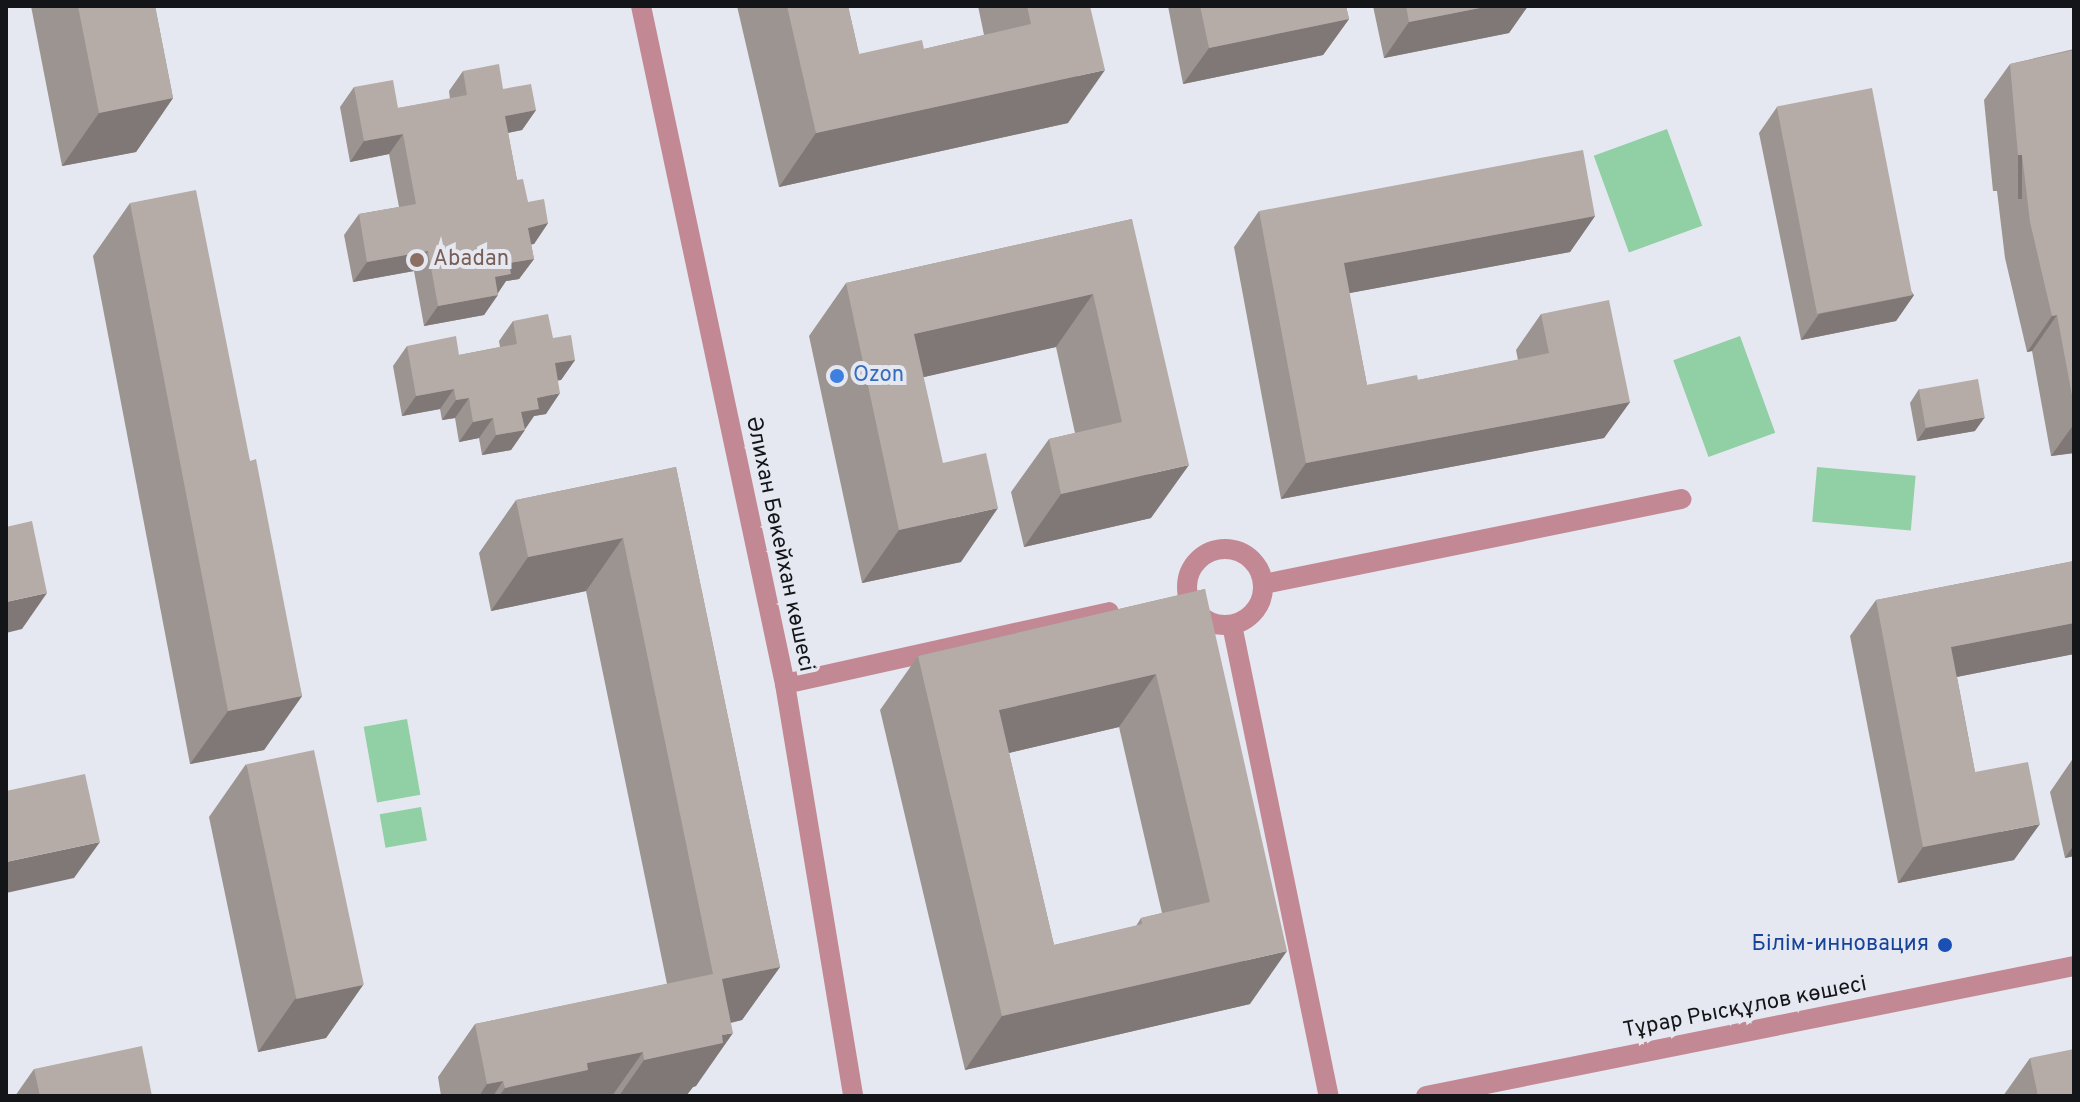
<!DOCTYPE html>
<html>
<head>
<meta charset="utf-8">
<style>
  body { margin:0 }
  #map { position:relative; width:2080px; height:1102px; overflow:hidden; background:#e6e8f1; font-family:Overpass,sans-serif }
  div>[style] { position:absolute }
  .green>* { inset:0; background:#91cfa5; transform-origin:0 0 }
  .minor>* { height:20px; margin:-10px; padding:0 10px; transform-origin:10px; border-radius:10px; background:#c28995 }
  .minor>.ring { margin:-10px; padding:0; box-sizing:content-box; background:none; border:20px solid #c28995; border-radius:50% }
  .wall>* { inset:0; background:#9c9490 }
  .shaded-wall>* { inset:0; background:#7f7876; transform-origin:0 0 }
  .building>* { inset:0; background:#b5aca8; transform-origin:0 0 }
  .dots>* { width:22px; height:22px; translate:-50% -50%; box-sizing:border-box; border:4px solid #e6e8f1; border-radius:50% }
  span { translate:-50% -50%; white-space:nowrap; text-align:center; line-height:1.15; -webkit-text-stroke:8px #e6e8f1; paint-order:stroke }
  .education-label { font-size:22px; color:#785e54 }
  .left { translate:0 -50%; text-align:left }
  .shop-label { font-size:22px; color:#366cbe }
  .street-label { font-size:22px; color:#141518 }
  .transit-label { font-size:22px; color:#164399 }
  .right { translate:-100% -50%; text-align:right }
  .frame { position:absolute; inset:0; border:8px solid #141518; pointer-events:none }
</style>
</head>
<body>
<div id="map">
  <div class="green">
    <i style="left:1667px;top:129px;width:103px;height:78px;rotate:70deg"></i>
    <i style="left:1740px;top:336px;width:103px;height:71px;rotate:70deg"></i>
    <i style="left:1817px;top:467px;width:99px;height:55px;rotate:5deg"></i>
    <i style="left:407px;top:719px;width:77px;height:44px;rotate:80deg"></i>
    <i style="left:421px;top:807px;width:34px;height:42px;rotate:80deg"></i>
  </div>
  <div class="minor">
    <i style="left:641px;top:6px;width:693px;rotate:78.01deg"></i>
    <i style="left:785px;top:684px;width:418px;rotate:80.6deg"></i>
    <i class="ring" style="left:1187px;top:549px;width:56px;height:56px"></i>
    <i style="left:1264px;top:584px;width:426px;rotate:-11.5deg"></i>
    <i style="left:1232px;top:625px;width:481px;rotate:78.4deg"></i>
    <i style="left:785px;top:684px;width:332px;rotate:-12.5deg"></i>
    <i style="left:1426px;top:1096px;width:661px;rotate:-11.34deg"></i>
  </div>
  <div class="wall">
    <i style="clip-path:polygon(31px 6px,155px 6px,173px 98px,136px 152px,62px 166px)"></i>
    <i style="clip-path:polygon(737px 6px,848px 6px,859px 54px,924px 49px,984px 35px,978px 6px,1090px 6px,1068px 123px,779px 187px)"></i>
    <i style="clip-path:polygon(1168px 6px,1346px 6px,1349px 19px,1323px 55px,1183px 84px)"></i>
    <i style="clip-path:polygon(1373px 6px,1528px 6px,1509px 33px,1384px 58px)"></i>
    <i style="clip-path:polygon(2074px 49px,2074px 453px,2051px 456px,2032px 351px,2027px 352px,2005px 258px,1997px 191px,1993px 191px,1984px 100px,2010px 64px)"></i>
    <i style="clip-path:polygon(463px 71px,503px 89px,536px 110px,522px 130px,508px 133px,517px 180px,528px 202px,548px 223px,534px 244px,531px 244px,534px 259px,519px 279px,506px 281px,484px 315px,424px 326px,414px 271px,353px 282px,344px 235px,359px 214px,399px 207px,389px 154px,350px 162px,340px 107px,354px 87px,398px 108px,450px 99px,449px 91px)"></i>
    <i style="clip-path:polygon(1777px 107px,1914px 295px,1896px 321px,1801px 340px,1759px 133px)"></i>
    <i style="clip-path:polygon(130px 203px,250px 461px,302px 696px,264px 750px,190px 764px,93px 256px)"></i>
    <i style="clip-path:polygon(1259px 211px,1595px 216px,1570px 252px,1349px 293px,1367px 385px,1418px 380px,1518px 360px,1516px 350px,1541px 314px,1630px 402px,1604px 438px,1281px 499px,1234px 247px)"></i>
    <i style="clip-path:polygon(1132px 219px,1151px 518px,1024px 547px,1011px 492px,1049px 439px,1075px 433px,1056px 347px,923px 377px,961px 562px,862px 583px,809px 336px,846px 283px)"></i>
    <i style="clip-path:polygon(513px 321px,553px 338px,575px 360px,561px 380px,558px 380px,546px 414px,534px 416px,511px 450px,482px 455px,479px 438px,459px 442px,455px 418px,442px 420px,440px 409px,402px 416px,393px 366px,407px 346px,459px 355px,500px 347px,499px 341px)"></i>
    <i style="clip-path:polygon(1919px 389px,1975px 431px,1917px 441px,1910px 403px)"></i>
    <i style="clip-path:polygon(676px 467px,780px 967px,742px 1020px,731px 1023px,696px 1086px,693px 1087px,686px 1096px,441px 1096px,438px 1077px,475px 1024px,667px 984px,586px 591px,491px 611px,479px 553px,516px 500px)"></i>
    <i style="clip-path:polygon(2074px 561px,2074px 654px,1957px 677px,1975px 772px,2014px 860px,1898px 883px,1850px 636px,1876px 600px)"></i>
    <i style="clip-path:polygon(evenodd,1205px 589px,1250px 1004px,965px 1070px,880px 710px,918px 656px,1205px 589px,1119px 727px,1162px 913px,1141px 918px,1136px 926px,1054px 945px,1009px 753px,1119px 727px)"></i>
    <i style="clip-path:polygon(2074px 757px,2074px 856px,2065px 858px,2050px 792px)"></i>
    <i style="clip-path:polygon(246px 764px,363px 985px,326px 1038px,258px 1052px,209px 817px)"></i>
    <i style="clip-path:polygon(2030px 1058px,2074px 1096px,2003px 1096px)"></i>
    <i style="clip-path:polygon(34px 1069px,152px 1096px,15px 1096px)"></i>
  </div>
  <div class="shaded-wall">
    <i style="clip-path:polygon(1490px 6px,1528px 6px,1509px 33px,1384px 58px,1409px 22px)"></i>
    <i style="clip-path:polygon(1349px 19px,1323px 55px,1183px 84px,1209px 48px)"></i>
    <i style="clip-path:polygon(1105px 70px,1068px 123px,779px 187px,816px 133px)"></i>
    <i style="clip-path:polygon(173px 98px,136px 152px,62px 166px,99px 113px)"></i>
    <i style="clip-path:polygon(536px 110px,522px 130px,490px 136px,505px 116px)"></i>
    <i style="clip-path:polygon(403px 134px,389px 154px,350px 162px,364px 141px)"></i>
    <i style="left:2018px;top:155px;width:4px;height:44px"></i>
    <i style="clip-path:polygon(1595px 216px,1570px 252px,1318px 299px,1344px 263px)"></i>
    <i style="clip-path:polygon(548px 223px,534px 244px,514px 248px,528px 228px)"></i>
    <i style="clip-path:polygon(428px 251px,414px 271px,353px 282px,367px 262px)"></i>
    <i style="clip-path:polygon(534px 259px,519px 279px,506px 281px,497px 294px,495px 277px,509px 263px)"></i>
    <i style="clip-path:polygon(1093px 294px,1056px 347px,876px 388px,914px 334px)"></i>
    <i style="clip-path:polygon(498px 295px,484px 315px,424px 326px,438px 306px)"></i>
    <i style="clip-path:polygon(1914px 295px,1896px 321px,1801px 340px,1819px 314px)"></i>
    <i style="clip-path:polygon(2057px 315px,2032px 351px,2027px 352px,2052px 316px)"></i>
    <i style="clip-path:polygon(575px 360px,561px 380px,541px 384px,555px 363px)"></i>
    <i style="clip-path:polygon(454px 389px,440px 409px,402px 416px,416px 396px)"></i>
    <i style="clip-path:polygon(560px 393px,546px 414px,534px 416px,525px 429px,521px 412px,537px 398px)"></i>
    <i style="clip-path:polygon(469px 398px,455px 418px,442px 420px,456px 400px)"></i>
    <i style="clip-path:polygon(1630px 402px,1604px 438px,1281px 499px,1306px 463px)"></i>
    <i style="clip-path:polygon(1985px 417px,1975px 431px,1917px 441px,1926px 428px)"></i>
    <i style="clip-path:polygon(493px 418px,479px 438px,459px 442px,473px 422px)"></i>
    <i style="clip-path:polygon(2074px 424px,2074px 453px,2051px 456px)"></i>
    <i style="clip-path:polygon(525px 430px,511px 450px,482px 455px,496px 435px)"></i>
    <i style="clip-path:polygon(1189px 465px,1151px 518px,1024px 547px,1061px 494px)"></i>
    <i style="clip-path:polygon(998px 508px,961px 562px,862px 583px,899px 530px)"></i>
    <i style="clip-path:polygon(623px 538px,586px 591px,491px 611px,528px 557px)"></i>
    <i style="clip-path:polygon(47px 593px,22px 629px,6px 633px,6px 602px)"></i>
    <i style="clip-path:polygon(2074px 623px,2074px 654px,1925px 683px,1951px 647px)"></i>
    <i style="clip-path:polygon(1156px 674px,1119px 727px,962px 764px,999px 710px)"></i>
    <i style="clip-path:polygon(302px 696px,264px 750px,190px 764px,228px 711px)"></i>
    <i style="clip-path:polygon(2040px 824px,2014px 860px,1898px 883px,1923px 847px)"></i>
    <i style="clip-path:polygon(100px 842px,74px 878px,6px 893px,6px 862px)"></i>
    <i style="clip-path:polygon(2074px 845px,2074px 856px,2065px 858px)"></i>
    <i style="clip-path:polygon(1287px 951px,1250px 1004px,965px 1070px,1002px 1016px)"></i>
    <i style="clip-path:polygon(780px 967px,742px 1020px,685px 1032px,722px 979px)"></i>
    <i style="clip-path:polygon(363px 985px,326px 1038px,258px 1052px,295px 999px)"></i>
    <i style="clip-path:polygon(733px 1033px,696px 1086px,693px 1087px,686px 1096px,619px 1096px,644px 1060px,722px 1035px)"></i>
    <i style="clip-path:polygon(643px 1052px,612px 1096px,499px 1096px,505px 1088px,587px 1063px)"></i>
    <i style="clip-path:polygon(503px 1081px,493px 1096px,479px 1096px,487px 1084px)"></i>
  </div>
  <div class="building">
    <i style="clip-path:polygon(78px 6px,155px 6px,173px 98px,99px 113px)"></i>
    <i style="clip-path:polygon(787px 6px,848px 6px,859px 54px,922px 40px,924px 49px,1031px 24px,1027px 6px,1090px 6px,1105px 70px,816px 133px)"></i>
    <i style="clip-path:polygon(1200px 6px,1346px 6px,1349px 19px,1209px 48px)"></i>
    <i style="clip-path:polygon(1406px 6px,1490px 6px,1409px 22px)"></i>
    <i style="clip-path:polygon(2074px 50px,2074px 406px,2057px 315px,2052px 316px,2030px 222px,2022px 155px,2018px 155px,2010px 64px)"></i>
    <i style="clip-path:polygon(499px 64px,503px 89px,531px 84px,536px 110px,505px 116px,517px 180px,523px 179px,528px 202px,544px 199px,548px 223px,528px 228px,534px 259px,509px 263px,511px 274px,495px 277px,498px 295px,438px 306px,428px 251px,367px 262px,359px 214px,416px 204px,403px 134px,364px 141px,354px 87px,393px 80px,398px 108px,467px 95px,463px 71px)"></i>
    <i style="left:1872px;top:88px;width:211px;height:97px;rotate:79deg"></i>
    <i style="clip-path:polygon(1583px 150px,1595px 216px,1344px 263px,1367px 385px,1417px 375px,1418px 380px,1549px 353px,1541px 314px,1609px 300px,1630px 402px,1306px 463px,1259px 211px)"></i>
    <i style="clip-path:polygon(196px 190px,250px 461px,256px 459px,302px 696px,228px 711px,130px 203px)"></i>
    <i style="clip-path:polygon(1132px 219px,1189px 465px,1061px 494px,1049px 439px,1122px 422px,1093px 294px,914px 334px,943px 463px,986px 453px,998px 508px,899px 530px,846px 283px)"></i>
    <i style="clip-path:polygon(548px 314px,553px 338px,571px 335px,575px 360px,555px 363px,560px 393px,537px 398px,539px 409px,521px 412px,525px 430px,496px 435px,493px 418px,473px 422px,469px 398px,456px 400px,454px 389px,416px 396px,407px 346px,456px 336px,459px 355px,517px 344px,513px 321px)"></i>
    <i style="left:1978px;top:379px;width:39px;height:60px;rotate:80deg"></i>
    <i style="clip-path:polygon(676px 467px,780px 967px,722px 979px,733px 1033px,722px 1035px,723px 1043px,644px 1060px,643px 1052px,587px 1063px,588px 1070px,505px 1088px,503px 1081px,487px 1084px,475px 1024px,713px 974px,623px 538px,528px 557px,516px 500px)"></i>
    <i style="clip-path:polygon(32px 521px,47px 593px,6px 602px,6px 527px)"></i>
    <i style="clip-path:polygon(2074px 561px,2074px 623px,1951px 647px,1975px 772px,2028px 762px,2040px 824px,1923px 847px,1876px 600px)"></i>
    <i style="clip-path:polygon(evenodd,1205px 589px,1287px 951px,1002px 1016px,918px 656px,1205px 589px,1156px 674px,1210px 902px,1141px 918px,1142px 924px,1054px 945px,999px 710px,1156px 674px)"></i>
    <i style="left:314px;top:750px;width:240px;height:69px;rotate:78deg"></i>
    <i style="clip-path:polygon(85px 774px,100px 842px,6px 862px,6px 791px)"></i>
    <i style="clip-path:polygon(142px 1046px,152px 1096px,40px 1096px,34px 1069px)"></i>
    <i style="clip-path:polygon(2074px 1049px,2074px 1096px,2038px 1096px,2030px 1058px)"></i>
  </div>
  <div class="dots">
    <i style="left:417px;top:260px;background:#8d6e63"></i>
    <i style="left:837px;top:376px;background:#3f7fe0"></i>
    <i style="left:1945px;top:945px;background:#1a4fb4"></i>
  </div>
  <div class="education-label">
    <span class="left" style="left:433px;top:260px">Abadan</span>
  </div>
  <div class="shop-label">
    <span class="left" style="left:853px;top:376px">Ozon</span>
  </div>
  <div class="street-label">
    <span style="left:779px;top:544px;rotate:78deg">Әлихан Бөкейхан көшесі</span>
    <span style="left:1745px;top:1008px;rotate:-11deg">Тұрар Рысқұлов көшесі</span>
  </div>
  <div class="transit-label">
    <span class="right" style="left:1929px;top:945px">Білім-инновация</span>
  </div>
  <div class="frame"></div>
</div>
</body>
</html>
